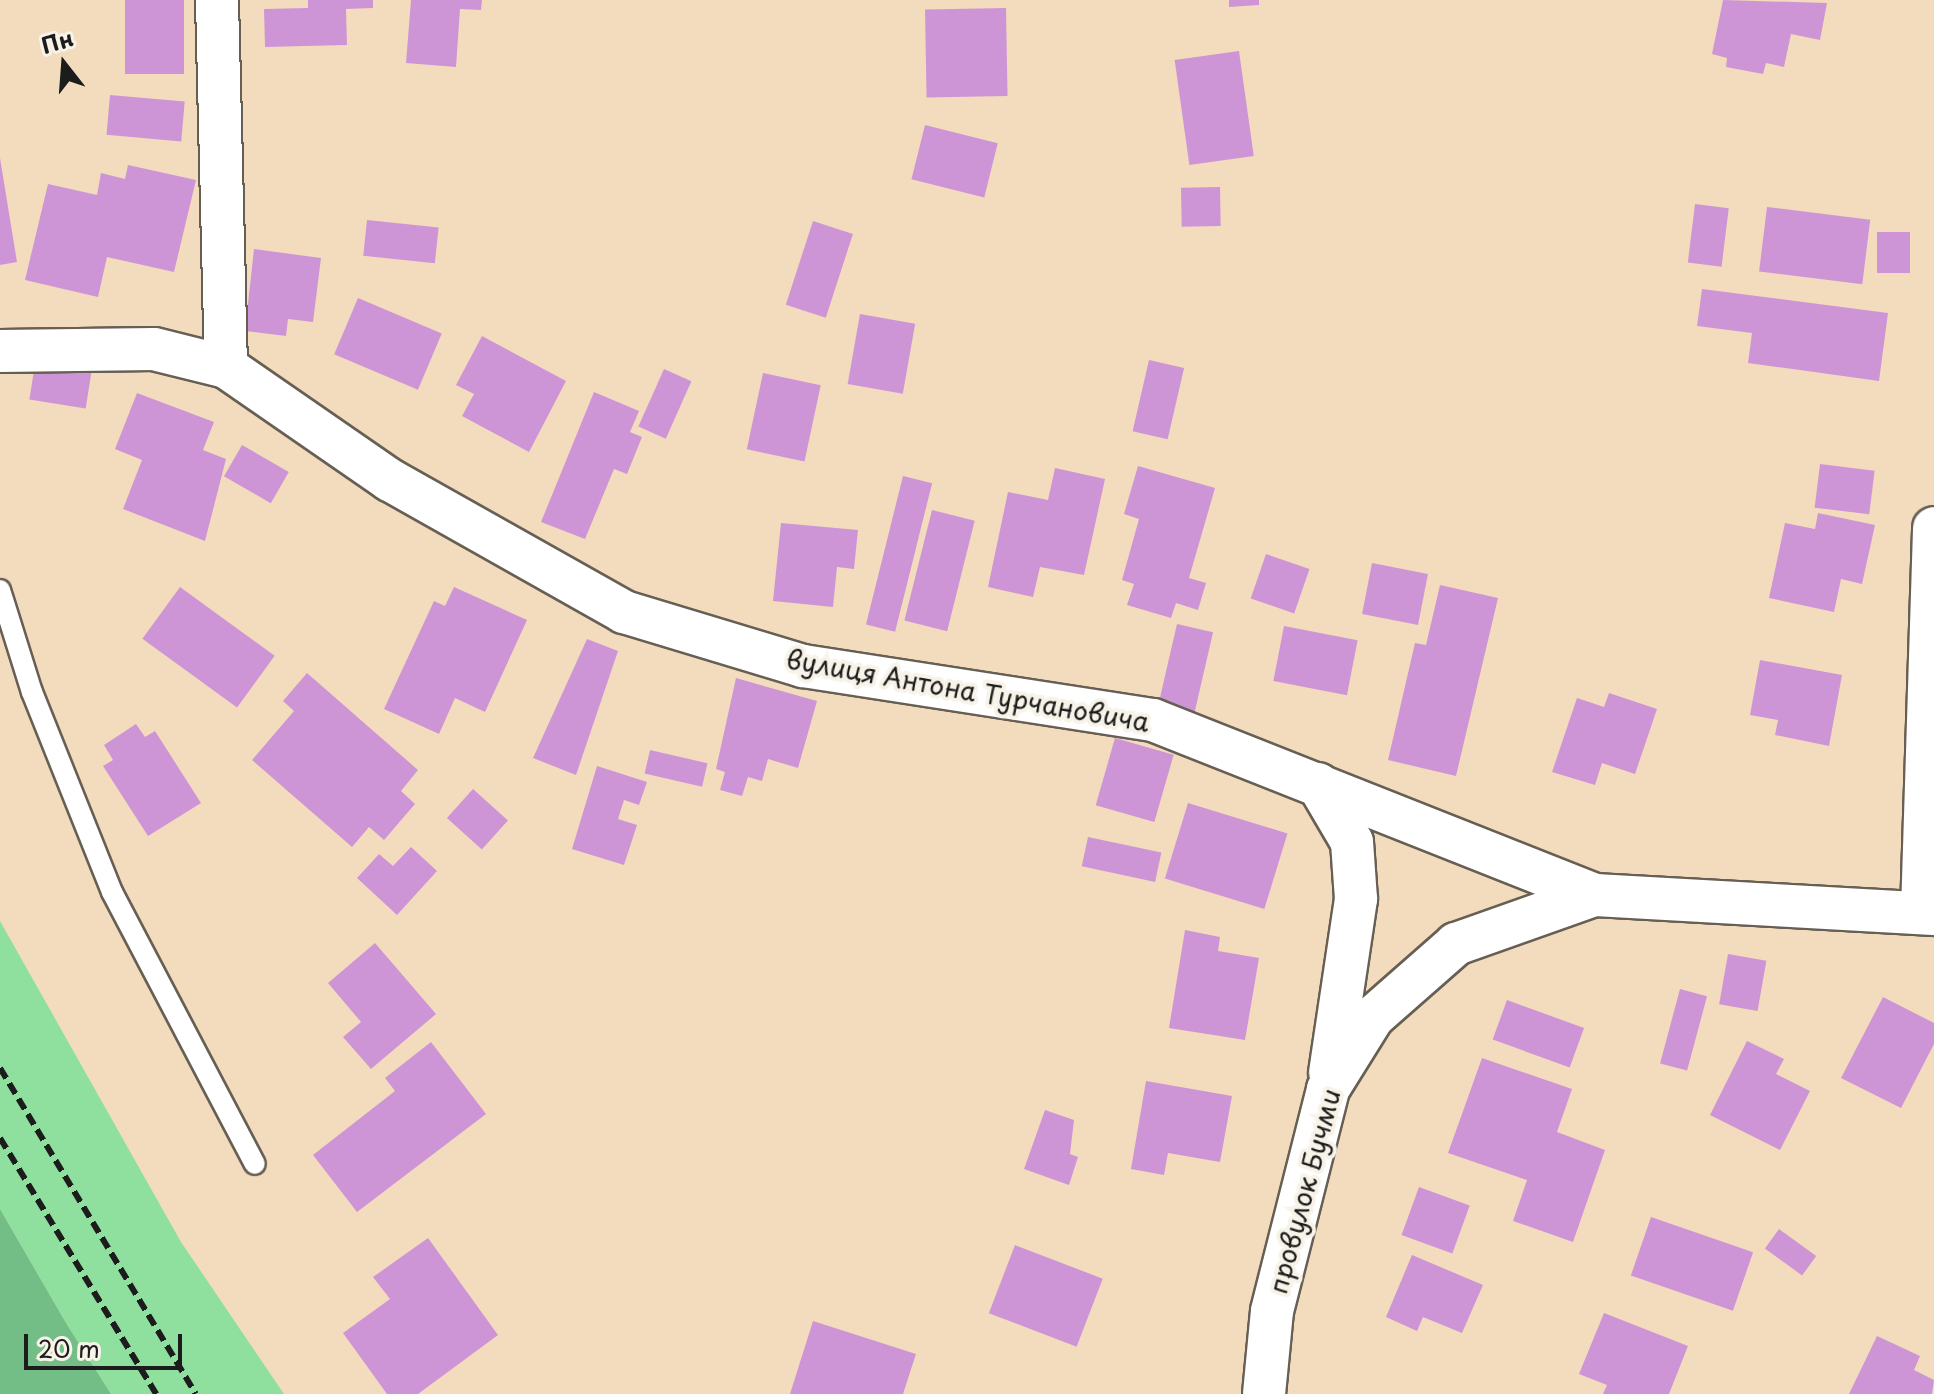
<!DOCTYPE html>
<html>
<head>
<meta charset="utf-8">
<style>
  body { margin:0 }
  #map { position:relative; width:1934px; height:1394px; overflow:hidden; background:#f2dcbd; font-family:"Playpen Sans",sans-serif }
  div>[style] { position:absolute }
  .green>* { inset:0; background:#8fdf9f }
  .forest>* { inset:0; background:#73be86 }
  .building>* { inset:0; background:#ce95d6; transform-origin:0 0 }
  .roads { filter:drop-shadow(2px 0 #675f54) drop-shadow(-2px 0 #675f54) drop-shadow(0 2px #675f54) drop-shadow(0 -2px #675f54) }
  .lane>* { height:20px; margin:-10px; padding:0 10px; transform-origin:10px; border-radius:10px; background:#fff }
  .street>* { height:42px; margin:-21px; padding:0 21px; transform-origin:21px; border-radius:21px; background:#fff }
  .rail>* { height:6px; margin-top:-3px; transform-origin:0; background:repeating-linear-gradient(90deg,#1c1c1c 0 12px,transparent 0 18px) }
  span { translate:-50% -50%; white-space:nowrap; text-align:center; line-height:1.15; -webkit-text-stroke:8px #f7f3e8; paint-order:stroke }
  .street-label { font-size:26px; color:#1c1c1c }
  .north { position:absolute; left:24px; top:24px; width:80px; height:80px; -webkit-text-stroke:6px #f7f3e8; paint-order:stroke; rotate:343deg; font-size:22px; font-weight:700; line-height:32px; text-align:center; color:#1c1c1c }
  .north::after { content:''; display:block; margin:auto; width:28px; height:36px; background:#1c1c1c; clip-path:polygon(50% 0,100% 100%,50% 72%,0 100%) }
  .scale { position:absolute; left:24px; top:1334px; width:158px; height:36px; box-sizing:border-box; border:4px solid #1c1c1c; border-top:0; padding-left:10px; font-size:24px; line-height:28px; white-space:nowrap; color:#1c1c1c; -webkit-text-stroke:6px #f7f3e8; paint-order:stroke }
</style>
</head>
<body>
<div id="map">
  <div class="green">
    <i style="clip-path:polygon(0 921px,181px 1242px,284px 1394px,111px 1394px,66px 1323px,0 1209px)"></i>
  </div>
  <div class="forest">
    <i style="clip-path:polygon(0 1209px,66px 1323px,111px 1394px,0 1394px)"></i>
  </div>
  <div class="building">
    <i style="left:125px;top:0;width:59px;height:74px"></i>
    <i style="clip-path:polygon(308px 0,373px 0,373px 8px,346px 9px,347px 45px,265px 47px,264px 9px,308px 8px)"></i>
    <i style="clip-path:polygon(411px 0,482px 0,481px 10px,460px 9px,456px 67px,406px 63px)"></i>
    <i style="clip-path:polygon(1229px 0,1259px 0,1259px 5px,1229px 7px)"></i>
    <i style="clip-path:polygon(1723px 0,1827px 3px,1820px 40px,1791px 34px,1784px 67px,1766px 63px,1763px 74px,1726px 67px,1727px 58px,1712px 54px)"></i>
    <i style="left:1006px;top:8px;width:88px;height:81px;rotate:89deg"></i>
    <i style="left:1239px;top:51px;width:106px;height:65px;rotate:82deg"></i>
    <i style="left:110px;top:95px;width:75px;height:40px;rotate:5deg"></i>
    <i style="left:925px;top:125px;width:75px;height:56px;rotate:14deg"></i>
    <i style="clip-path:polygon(0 158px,17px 262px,0 265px)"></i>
    <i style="clip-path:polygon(128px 165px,196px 180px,174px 272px,107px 257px,98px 297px,25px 280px,48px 184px,97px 195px,101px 173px,125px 179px)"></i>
    <i style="left:1220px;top:187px;width:39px;height:39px;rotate:89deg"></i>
    <i style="left:1695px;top:204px;width:34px;height:59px;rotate:7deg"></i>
    <i style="left:1767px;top:207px;width:104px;height:65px;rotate:7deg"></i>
    <i style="left:367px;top:220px;width:72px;height:36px;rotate:6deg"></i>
    <i style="left:813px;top:221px;width:42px;height:88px;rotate:18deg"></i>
    <i style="left:1877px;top:232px;width:33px;height:41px"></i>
    <i style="clip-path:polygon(254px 249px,321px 258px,313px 322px,288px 319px,286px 336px,245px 331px)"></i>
    <i style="clip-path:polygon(1702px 289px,1888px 313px,1879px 381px,1748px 363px,1752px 333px,1697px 326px)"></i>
    <i style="left:358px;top:298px;width:91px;height:61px;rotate:23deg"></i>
    <i style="left:860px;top:314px;width:56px;height:71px;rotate:10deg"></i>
    <i style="clip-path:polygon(482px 336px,566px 381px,529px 452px,462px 416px,474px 394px,456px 385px)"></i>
    <i style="left:1149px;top:360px;width:36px;height:73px;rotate:13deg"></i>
    <i style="left:35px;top:364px;width:57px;height:36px;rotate:9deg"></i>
    <i style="left:664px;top:369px;width:30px;height:63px;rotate:24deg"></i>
    <i style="left:763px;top:373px;width:59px;height:78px;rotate:12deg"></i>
    <i style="clip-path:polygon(594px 392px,639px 411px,630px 432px,642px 437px,627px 474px,614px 469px,585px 539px,541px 522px)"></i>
    <i style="clip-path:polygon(137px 393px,214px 422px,203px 450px,226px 459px,205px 541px,123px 509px,142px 460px,115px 449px)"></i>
    <i style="left:242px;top:445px;width:54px;height:36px;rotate:30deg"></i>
    <i style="left:1820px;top:464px;width:55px;height:44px;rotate:7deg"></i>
    <i style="clip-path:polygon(1138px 466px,1215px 488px,1189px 578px,1206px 583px,1198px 610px,1176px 603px,1171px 618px,1127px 605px,1134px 584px,1122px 580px,1139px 519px,1124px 514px)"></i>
    <i style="clip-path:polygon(1055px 468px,1105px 479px,1084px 575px,1040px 567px,1033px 597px,988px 587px,1008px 492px,1048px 500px)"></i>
    <i style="left:903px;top:476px;width:30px;height:153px;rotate:14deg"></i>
    <i style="left:932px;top:510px;width:44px;height:114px;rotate:14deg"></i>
    <i style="clip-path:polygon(1818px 513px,1875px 525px,1862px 584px,1841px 579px,1834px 612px,1769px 598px,1785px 523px,1815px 529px)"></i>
    <i style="clip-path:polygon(781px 523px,858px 530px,854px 569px,837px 567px,833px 607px,773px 601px)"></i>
    <i style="left:1266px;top:554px;width:46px;height:47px;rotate:19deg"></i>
    <i style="left:1372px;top:563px;width:57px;height:52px;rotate:11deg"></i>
    <i style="clip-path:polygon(1440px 585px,1498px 598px,1456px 776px,1388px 760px,1415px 643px,1426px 645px)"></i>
    <i style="left:180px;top:587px;width:117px;height:64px;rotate:36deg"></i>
    <i style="clip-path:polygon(454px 587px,527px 620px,485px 712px,455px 698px,439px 734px,384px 709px,434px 601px,445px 606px)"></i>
    <i style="left:1177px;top:624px;width:37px;height:84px;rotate:13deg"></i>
    <i style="left:1284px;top:626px;width:75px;height:56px;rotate:11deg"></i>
    <i style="clip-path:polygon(587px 639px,618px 651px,576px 775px,533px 758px)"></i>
    <i style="clip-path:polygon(1760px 660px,1842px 675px,1829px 746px,1775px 735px,1778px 720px,1750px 715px)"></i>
    <i style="clip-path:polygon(307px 673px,418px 770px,401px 791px,415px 804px,384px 840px,369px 827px,352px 847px,252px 760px,294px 711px,283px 701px)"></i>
    <i style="clip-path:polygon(736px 678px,817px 701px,798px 768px,768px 759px,762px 781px,748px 777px,742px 796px,720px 790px,725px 772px,716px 769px)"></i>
    <i style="clip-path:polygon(1609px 693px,1657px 709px,1635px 774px,1602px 763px,1595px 785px,1552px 772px,1577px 698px,1604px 707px)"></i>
    <i style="clip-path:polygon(136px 724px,145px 737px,155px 731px,201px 803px,148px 836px,103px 766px,113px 760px,104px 745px)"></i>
    <i style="left:1115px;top:738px;width:61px;height:70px;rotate:16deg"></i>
    <i style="left:650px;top:750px;width:59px;height:24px;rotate:13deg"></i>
    <i style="clip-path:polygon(597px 766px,647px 782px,639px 805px,624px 800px,618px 819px,637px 825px,624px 865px,572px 849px)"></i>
    <i style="left:473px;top:789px;width:47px;height:39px;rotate:42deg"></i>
    <i style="left:1188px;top:803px;width:104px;height:79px;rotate:17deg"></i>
    <i style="left:1088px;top:837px;width:75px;height:30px;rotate:12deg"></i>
    <i style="clip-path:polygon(411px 847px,437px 871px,397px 915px,357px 878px,379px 854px,393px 866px)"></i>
    <i style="clip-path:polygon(1185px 930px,1220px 937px,1218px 951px,1259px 958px,1245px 1040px,1169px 1028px)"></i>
    <i style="clip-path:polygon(375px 943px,436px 1014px,371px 1069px,343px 1037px,361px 1022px,328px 983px)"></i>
    <i style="left:1728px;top:954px;width:39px;height:51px;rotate:10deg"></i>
    <i style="left:1680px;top:989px;width:28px;height:77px;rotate:15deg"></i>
    <i style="clip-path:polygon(1883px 997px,1934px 1023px,1934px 1044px,1901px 1108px,1841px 1078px)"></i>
    <i style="left:1507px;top:1000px;width:82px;height:42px;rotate:20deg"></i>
    <i style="clip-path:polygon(1747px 1041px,1784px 1059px,1776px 1074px,1810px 1091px,1780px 1150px,1710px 1115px)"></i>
    <i style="clip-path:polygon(431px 1042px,486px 1114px,357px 1212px,313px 1155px,395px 1091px,385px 1078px)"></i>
    <i style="clip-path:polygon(1482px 1058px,1572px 1089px,1557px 1132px,1605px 1150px,1573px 1242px,1513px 1221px,1527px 1180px,1448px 1153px)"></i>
    <i style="clip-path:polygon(1146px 1081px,1232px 1096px,1220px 1162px,1168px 1153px,1164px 1175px,1131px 1169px)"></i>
    <i style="clip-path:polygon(1045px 1110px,1074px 1120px,1070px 1154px,1078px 1157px,1069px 1185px,1024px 1169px)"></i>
    <i style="left:1419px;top:1187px;width:54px;height:51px;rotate:20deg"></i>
    <i style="left:1651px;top:1217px;width:108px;height:62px;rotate:19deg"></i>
    <i style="left:1779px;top:1229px;width:46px;height:24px;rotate:36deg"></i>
    <i style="clip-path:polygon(428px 1238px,498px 1335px,418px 1394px,387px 1394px,343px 1333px,390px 1299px,373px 1277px)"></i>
    <i style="left:1015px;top:1245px;width:94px;height:73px;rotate:21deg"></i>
    <i style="clip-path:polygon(1412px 1255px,1483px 1285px,1462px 1333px,1423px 1317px,1417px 1331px,1386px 1317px)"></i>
    <i style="clip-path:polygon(1604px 1313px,1688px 1346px,1669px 1394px,1603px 1394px,1607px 1385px,1579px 1374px)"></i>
    <i style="clip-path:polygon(813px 1321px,916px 1354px,903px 1394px,790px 1394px)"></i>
    <i style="clip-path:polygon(1877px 1336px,1920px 1356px,1914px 1370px,1934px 1380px,1932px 1394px,1849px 1394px)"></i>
  </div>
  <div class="roads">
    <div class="lane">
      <i style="left:0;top:590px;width:107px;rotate:72.6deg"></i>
      <i style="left:32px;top:692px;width:215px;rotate:68.2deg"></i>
      <i style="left:112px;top:892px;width:307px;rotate:62.3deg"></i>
    </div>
    <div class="street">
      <i style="left:217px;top:0;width:367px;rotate:88.6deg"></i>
      <i style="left:0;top:351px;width:154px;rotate:-0.7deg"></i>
      <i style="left:154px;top:349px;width:74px;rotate:14deg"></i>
      <i style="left:226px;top:367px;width:199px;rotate:34.6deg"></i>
      <i style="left:390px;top:480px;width:269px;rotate:29.4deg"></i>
      <i style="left:624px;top:612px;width:187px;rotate:16.8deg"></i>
      <i style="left:803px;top:666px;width:354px;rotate:8.8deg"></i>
      <i style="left:1153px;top:720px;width:474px;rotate:21.6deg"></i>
      <i style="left:1594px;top:895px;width:341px;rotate:3.2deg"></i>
      <i style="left:1318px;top:784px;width:67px;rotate:59.6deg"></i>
      <i style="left:1352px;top:842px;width:57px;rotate:86deg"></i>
      <i style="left:1356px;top:899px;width:175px;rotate:98.5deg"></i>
      <i style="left:1922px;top:912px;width:384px;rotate:-88.2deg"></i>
      <i style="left:1264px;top:1394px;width:83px;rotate:-84.5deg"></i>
      <i style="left:1272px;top:1311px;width:229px;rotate:-75.8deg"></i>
      <i style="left:1328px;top:1089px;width:85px;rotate:-58deg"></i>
      <i style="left:1373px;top:1017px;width:111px;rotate:-41.3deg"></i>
      <i style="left:1456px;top:944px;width:146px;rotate:-19.5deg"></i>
    </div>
  </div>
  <div class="rail">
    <i style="left:0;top:1068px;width:380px;rotate:59deg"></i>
    <i style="left:0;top:1138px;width:300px;rotate:58.6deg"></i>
  </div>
  <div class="street-label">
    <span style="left:968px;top:690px;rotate:10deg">вулиця Антона Турчановича</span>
    <span style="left:1304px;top:1191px;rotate:-75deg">провулок Бучми</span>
  </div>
  <div class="north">Пн</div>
  <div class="scale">20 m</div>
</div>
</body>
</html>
